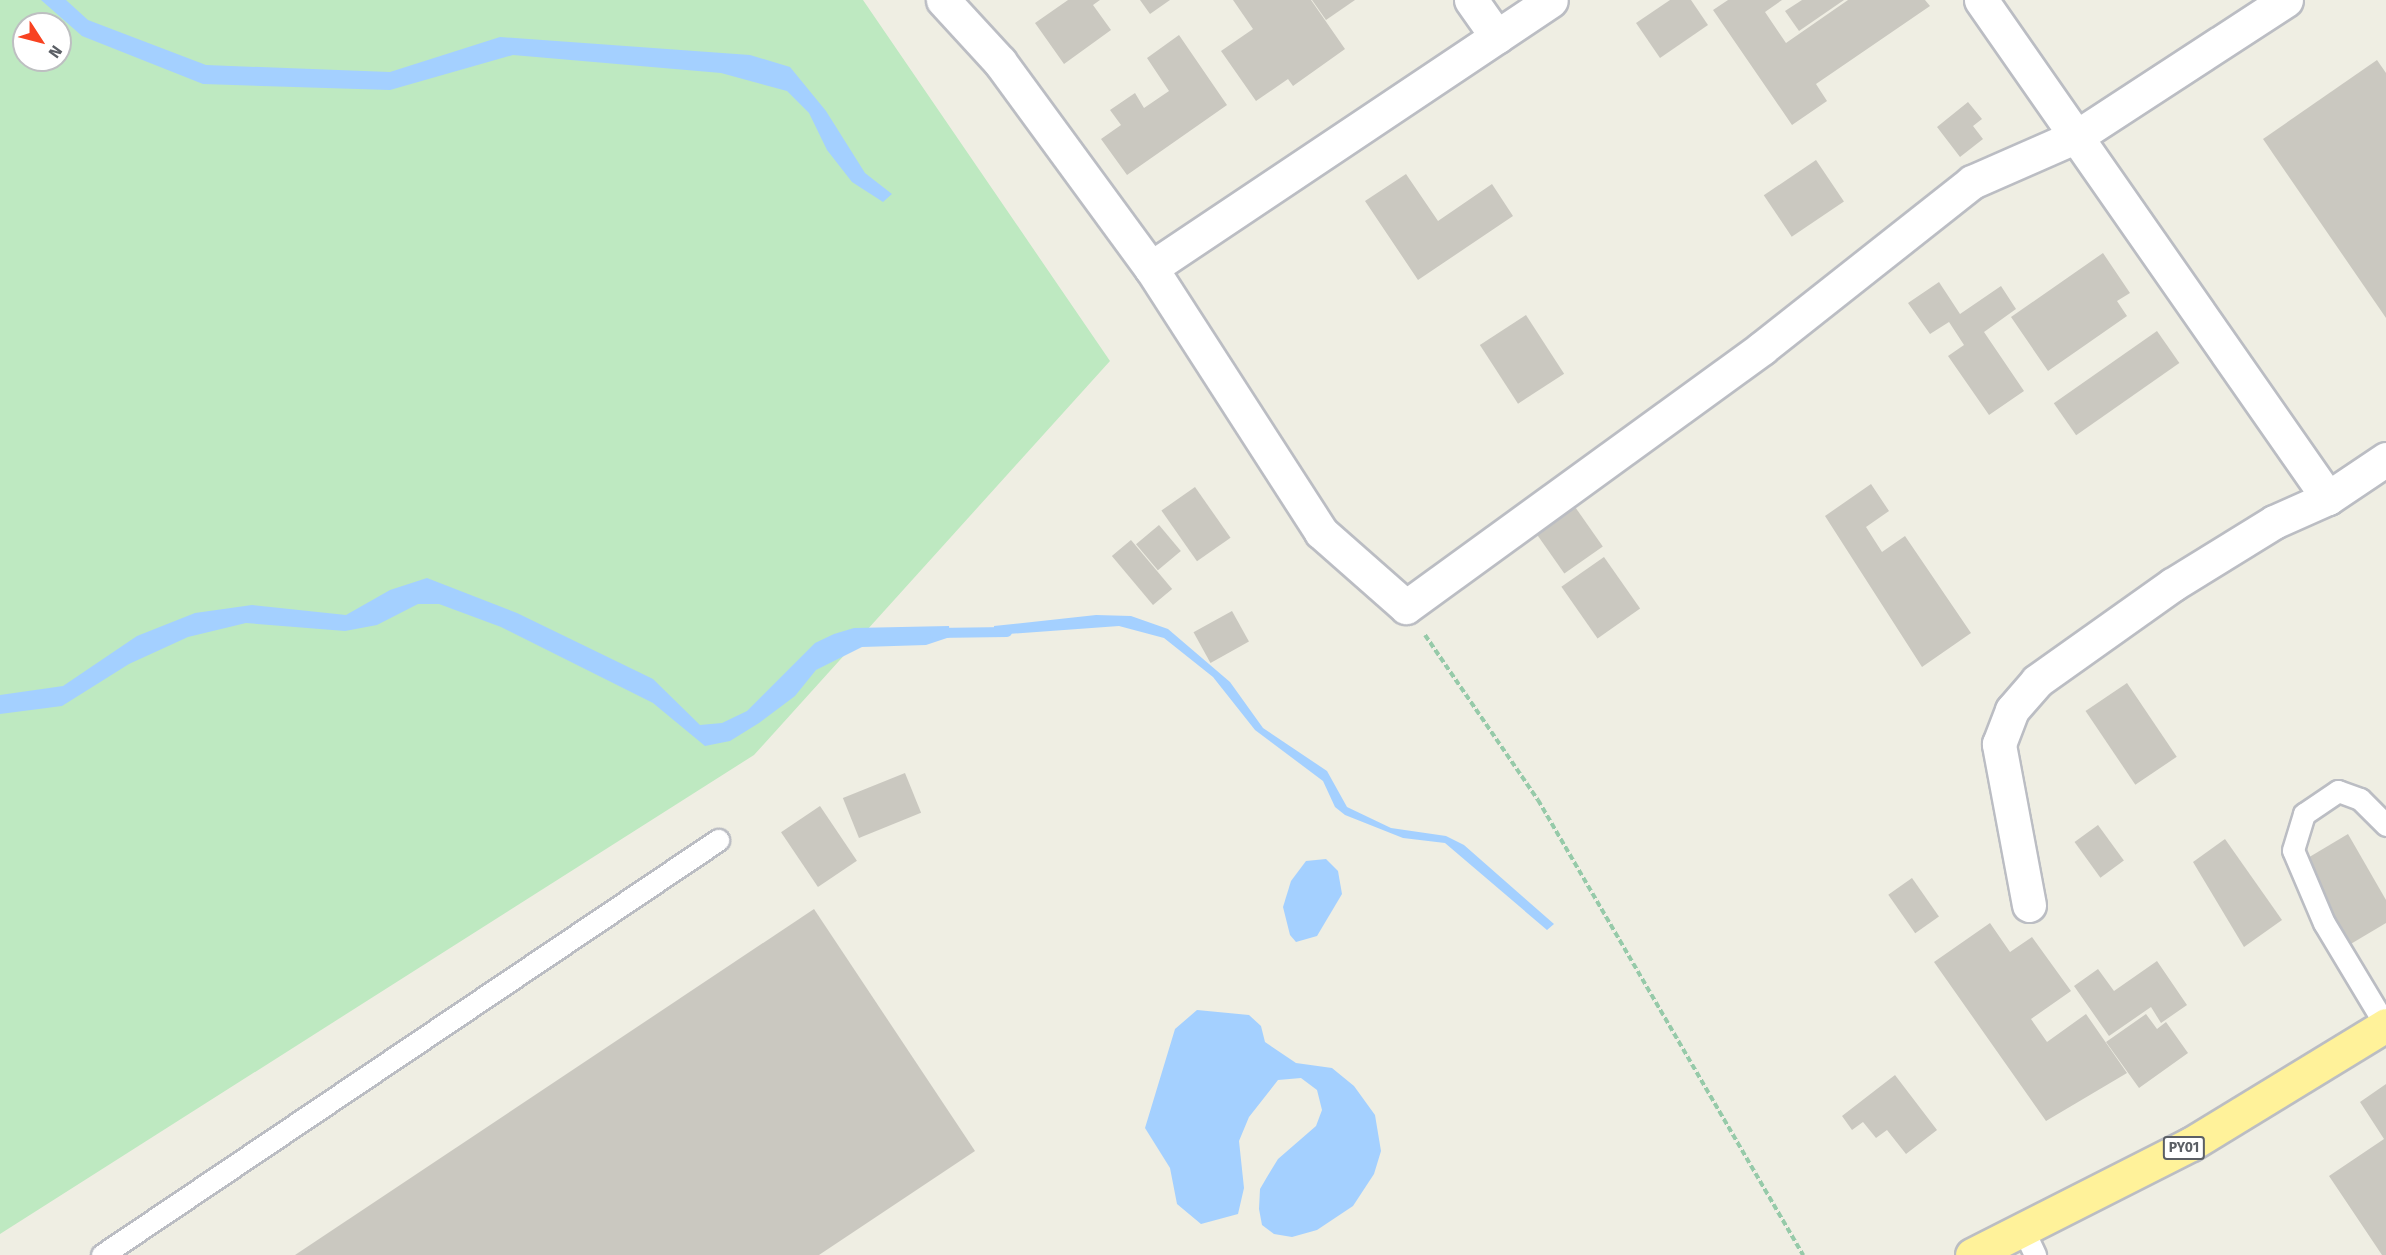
<!DOCTYPE html>
<html>
<head>
<meta charset="utf-8">
<style>
  body { margin:0 }
  #map { position:relative; width:2386px; height:1255px; overflow:hidden; background:#efeee3; font-family:"Fira Sans",sans-serif }
  div>[style] { position:absolute }
  .green>* { inset:0; background:#bee9c1 }
  .water>* { inset:0; background:#a4d0ff }
  .stream>* { height:10px; margin:-5px; padding:0 5px; transform-origin:5px; border-radius:5px; background:#a4d0ff }
  .building>* { inset:0; background:#cac8c0; transform-origin:0 0 }
  .path>* { height:4px; margin-top:-2px; transform-origin:0; background:repeating-linear-gradient(90deg,#96caa9 0 6px,transparent 0 9px) }
  .roads { filter:drop-shadow(2px 0 #bbbdc3) drop-shadow(-2px 0 #bbbdc3) drop-shadow(0 2px #bbbdc3) drop-shadow(0 -2px #bbbdc3) }
  .service>* { height:21px; margin:-10.5px; padding:0 10.5px; transform-origin:10.5px; border-radius:10.5px; background:#fff }
  .minor>* { height:33px; margin:-16.5px; padding:0 16.5px; transform-origin:16.5px; border-radius:16.5px; background:#fff }
  .trunk>* { height:33px; margin:-16.5px; padding:0 16.5px; transform-origin:16.5px; border-radius:16.5px; background:#fff29a }
  span { translate:-50% -50%; white-space:nowrap; text-align:center; line-height:1.15; -webkit-text-stroke:5px #fff; paint-order:stroke }
  .shield-label span { padding:2px 4px; background:#fff; border:2px solid; border-radius:4px; -webkit-text-stroke-width:0 }
  .shield-label { font-size:14px; color:#5b5f65; font-weight:700 }
  .north { position:absolute; left:12px; top:12px; width:60px; height:60px; box-sizing:border-box; background:#fff; border:2px solid #bdbfc1; border-radius:50%; rotate:126deg; font-size:16px; font-weight:700; line-height:24px; text-align:center; color:#5b5f65 }
  .north::after { content:''; display:block; margin:auto; width:21px; height:27px; background:#f84221; clip-path:polygon(50% 0,100% 100%,50% 72%,0 100%) }
</style>
</head>
<body>
<div id="map">
  <div class="green">
    <i style="clip-path:polygon(evenodd,0 0,863px 0,1110px 361px,754px 755px,0 1234px,0 0,24px 24px,60px 24px,60px 60px,24px 60px,24px 24px)"></i>
  </div>
  <div class="water">
    <i style="clip-path:polygon(41px 0,66px 0,88px 20px,206px 65px,390px 72px,500px 37px,750px 55px,790px 67px,826px 111px,865px 173px,892px 194px,883px 202px,852px 182px,827px 150px,809px 113px,787px 91px,721px 73px,513px 55px,390px 90px,203px 84px,82px 36px)"></i>
    <i style="clip-path:polygon(427px 578px,517px 613px,653px 679px,700px 725px,722px 723px,747px 711px,815px 643px,834px 634px,854px 628px,949px 626px,950px 637px,926px 645px,862px 647px,816px 670px,795px 696px,759px 723px,730px 741px,705px 746px,653px 703px,501px 627px,439px 604px,418px 604px,377px 625px,345px 631px,246px 623px,188px 637px,129px 664px,62px 706px,0 714px,0 695px,63px 686px,137px 636px,195px 613px,252px 605px,346px 615px,390px 590px)"></i>
    <i style="clip-path:polygon(1096px 615px,1131px 616px,1168px 629px,1230px 682px,1263px 728px,1327px 771px,1347px 807px,1391px 828px,1446px 836px,1464px 845px,1554px 924px,1547px 930px,1445px 843px,1403px 838px,1345px 815px,1335px 807px,1323px 781px,1255px 730px,1213px 677px,1164px 638px,1119px 626px,994px 635px,994px 626px)"></i>
    <i style="clip-path:polygon(1326px 859px,1338px 871px,1342px 894px,1317px 936px,1296px 942px,1290px 935px,1283px 907px,1291px 881px,1306px 861px)"></i>
    <i style="clip-path:polygon(1197px 1010px,1249px 1015px,1261px 1026px,1265px 1042px,1296px 1063px,1332px 1068px,1354px 1086px,1375px 1115px,1381px 1151px,1374px 1174px,1353px 1206px,1317px 1230px,1292px 1237px,1274px 1234px,1262px 1225px,1259px 1209px,1260px 1189px,1267px 1177px,1278px 1159px,1316px 1126px,1322px 1110px,1317px 1090px,1301px 1078px,1278px 1080px,1249px 1117px,1239px 1141px,1244px 1188px,1238px 1214px,1201px 1224px,1177px 1204px,1170px 1168px,1145px 1128px,1175px 1029px)"></i>
  </div>
  <div class="stream">
    <i style="left:935px;top:633px;width:72px;rotate:-0.8deg"></i>
  </div>
  <div class="building">
    <i style="clip-path:polygon(1068px 0,1100px 0,1093px 5px,1111px 30px,1064px 64px,1035px 23px)"></i>
    <i style="clip-path:polygon(1140px 0,1170px 0,1150px 14px)"></i>
    <i style="clip-path:polygon(1233px 0,1311px 0,1345px 49px,1293px 86px,1288px 79px,1256px 101px,1221px 51px,1253px 29px)"></i>
    <i style="clip-path:polygon(1312px 0,1355px 0,1326px 20px)"></i>
    <i style="clip-path:polygon(1670px 0,1691px 0,1708px 25px,1660px 58px,1636px 23px)"></i>
    <i style="clip-path:polygon(1728px 0,1782px 0,1765px 12px,1786px 43px,1848px 0,1925px 0,1930px 6px,1816px 84px,1827px 101px,1792px 125px,1713px 10px)"></i>
    <i style="clip-path:polygon(1802px 0,1844px 0,1799px 31px,1785px 11px)"></i>
    <i style="clip-path:polygon(1179px 35px,1227px 105px,1127px 175px,1101px 139px,1121px 125px,1110px 110px,1135px 93px,1144px 108px,1169px 91px,1147px 58px)"></i>
    <i style="clip-path:polygon(2377px 60px,2386px 73px,2386px 318px,2263px 139px)"></i>
    <i style="clip-path:polygon(1968px 102px,1982px 119px,1973px 126px,1983px 139px,1960px 157px,1937px 127px)"></i>
    <i style="left:1816px;top:160px;width:50px;height:63px;rotate:56deg"></i>
    <i style="clip-path:polygon(1406px 174px,1438px 221px,1492px 184px,1513px 216px,1418px 280px,1365px 201px)"></i>
    <i style="clip-path:polygon(2103px 253px,2130px 293px,2117px 301px,2127px 316px,2048px 371px,2011px 317px)"></i>
    <i style="clip-path:polygon(1939px 282px,1960px 314px,2001px 286px,2016px 309px,1984px 332px,2024px 391px,1989px 415px,1948px 356px,1964px 345px,1949px 322px,1930px 334px,1908px 303px)"></i>
    <i style="left:1526px;top:315px;width:70px;height:55px;rotate:57deg"></i>
    <i style="left:2157px;top:331px;width:39px;height:126px;rotate:55deg"></i>
    <i style="clip-path:polygon(1871px 484px,1889px 511px,1866px 527px,1882px 552px,1905px 536px,1971px 633px,1922px 667px,1825px 516px)"></i>
    <i style="left:1195px;top:487px;width:62px;height:41px;rotate:55deg"></i>
    <i style="left:1573px;top:504px;width:52px;height:47px;rotate:55deg"></i>
    <i style="left:1159px;top:525px;width:34px;height:30px;rotate:50deg"></i>
    <i style="left:1131px;top:540px;width:64px;height:25px;rotate:50deg"></i>
    <i style="left:1604px;top:557px;width:63px;height:52px;rotate:55deg"></i>
    <i style="left:1232px;top:611px;width:35px;height:44px;rotate:61deg"></i>
    <i style="left:2127px;top:683px;width:89px;height:50px;rotate:56deg"></i>
    <i style="left:905px;top:773px;width:43px;height:67px;rotate:68deg"></i>
    <i style="left:820px;top:806px;width:66px;height:47px;rotate:56deg"></i>
    <i style="left:2098px;top:825px;width:44px;height:29px;rotate:54deg"></i>
    <i style="clip-path:polygon(2348px 834px,2386px 900px,2386px 923px,2349px 945px,2301px 862px)"></i>
    <i style="clip-path:polygon(2225px 839px,2282px 920px,2244px 947px,2193px 862px)"></i>
    <i style="left:1912px;top:878px;width:47px;height:29px;rotate:55deg"></i>
    <i style="clip-path:polygon(814px 909px,975px 1151px,819px 1255px,295px 1255px)"></i>
    <i style="clip-path:polygon(1990px 923px,2010px 952px,2032px 937px,2071px 991px,2031px 1019px,2047px 1042px,2086px 1014px,2127px 1073px,2046px 1121px,1934px 962px)"></i>
    <i style="clip-path:polygon(2157px 961px,2187px 1005px,2161px 1023px,2151px 1007px,2109px 1036px,2074px 986px,2098px 969px,2114px 991px)"></i>
    <i style="clip-path:polygon(2146px 1014px,2157px 1029px,2166px 1022px,2188px 1053px,2139px 1088px,2106px 1042px)"></i>
    <i style="clip-path:polygon(1895px 1075px,1937px 1130px,1906px 1154px,1887px 1130px,1876px 1138px,1863px 1122px,1852px 1130px,1842px 1116px)"></i>
    <i style="clip-path:polygon(2386px 1084px,2386px 1255px,2382px 1255px,2329px 1176px,2384px 1139px,2360px 1102px)"></i>
  </div>
  <div class="path">
    <i style="left:1425px;top:635px;width:200px;rotate:55.6deg"></i>
    <i style="left:1538px;top:800px;width:527px;rotate:59.78deg"></i>
  </div>
  <div class="roads">
    <div class="service">
      <i style="left:2386px;top:1026px;width:120px;rotate:-121deg"></i>
      <i style="left:2324px;top:923px;width:79px;rotate:-113deg"></i>
      <i style="left:2293px;top:850px;width:38px;rotate:-73deg"></i>
      <i style="left:2304px;top:814px;width:41px;rotate:-34.1deg"></i>
      <i style="left:2338px;top:791px;width:23px;rotate:20deg"></i>
      <i style="left:2360px;top:799px;width:37px;rotate:45deg"></i>
      <i style="left:2023px;top:1229px;width:29px;rotate:65deg"></i>
      <i style="left:102px;top:1255px;width:743px;rotate:-33.97deg"></i>
    </div>
    <div class="minor">
      <i style="left:943px;top:0;width:84px;rotate:47.4deg"></i>
      <i style="left:1000px;top:62px;width:255px;rotate:53.8deg"></i>
      <i style="left:1151px;top:268px;width:314px;rotate:57.2deg"></i>
      <i style="left:1321px;top:532px;width:113px;rotate:41.4deg"></i>
      <i style="left:1406px;top:607px;width:440px;rotate:-36deg"></i>
      <i style="left:1762px;top:348px;width:268px;rotate:-38.3deg"></i>
      <i style="left:1972px;top:182px;width:117px;rotate:-23.7deg"></i>
      <i style="left:2079px;top:135px;width:247px;rotate:-33.1deg"></i>
      <i style="left:1471px;top:0;width:45px;rotate:54.9deg"></i>
      <i style="left:1981px;top:0;width:607px;rotate:55.13deg"></i>
      <i style="left:1151px;top:268px;width:481px;rotate:-33.8deg"></i>
      <i style="left:2029px;top:905px;width:164px;rotate:-100.6deg"></i>
      <i style="left:1999px;top:744px;width:36px;rotate:-69deg"></i>
      <i style="left:2012px;top:710px;width:38px;rotate:-49deg"></i>
      <i style="left:2037px;top:681px;width:166px;rotate:-35.4deg"></i>
      <i style="left:2172px;top:585px;width:120px;rotate:-31.7deg"></i>
      <i style="left:2274px;top:522px;width:59px;rotate:-24deg"></i>
      <i style="left:2328px;top:498px;width:70px;rotate:-33.9deg"></i>
    </div>
    <div class="trunk">
      <i style="left:1972px;top:1255px;width:246px;rotate:-26.9deg"></i>
      <i style="left:2191px;top:1144px;width:228px;rotate:-31.4deg"></i>
    </div>
  </div>
  <div class="shield-label">
    <span style="left:2184px;top:1148px">PY01</span>
  </div>
  <div class="north">N</div>
</div>
</body>
</html>
